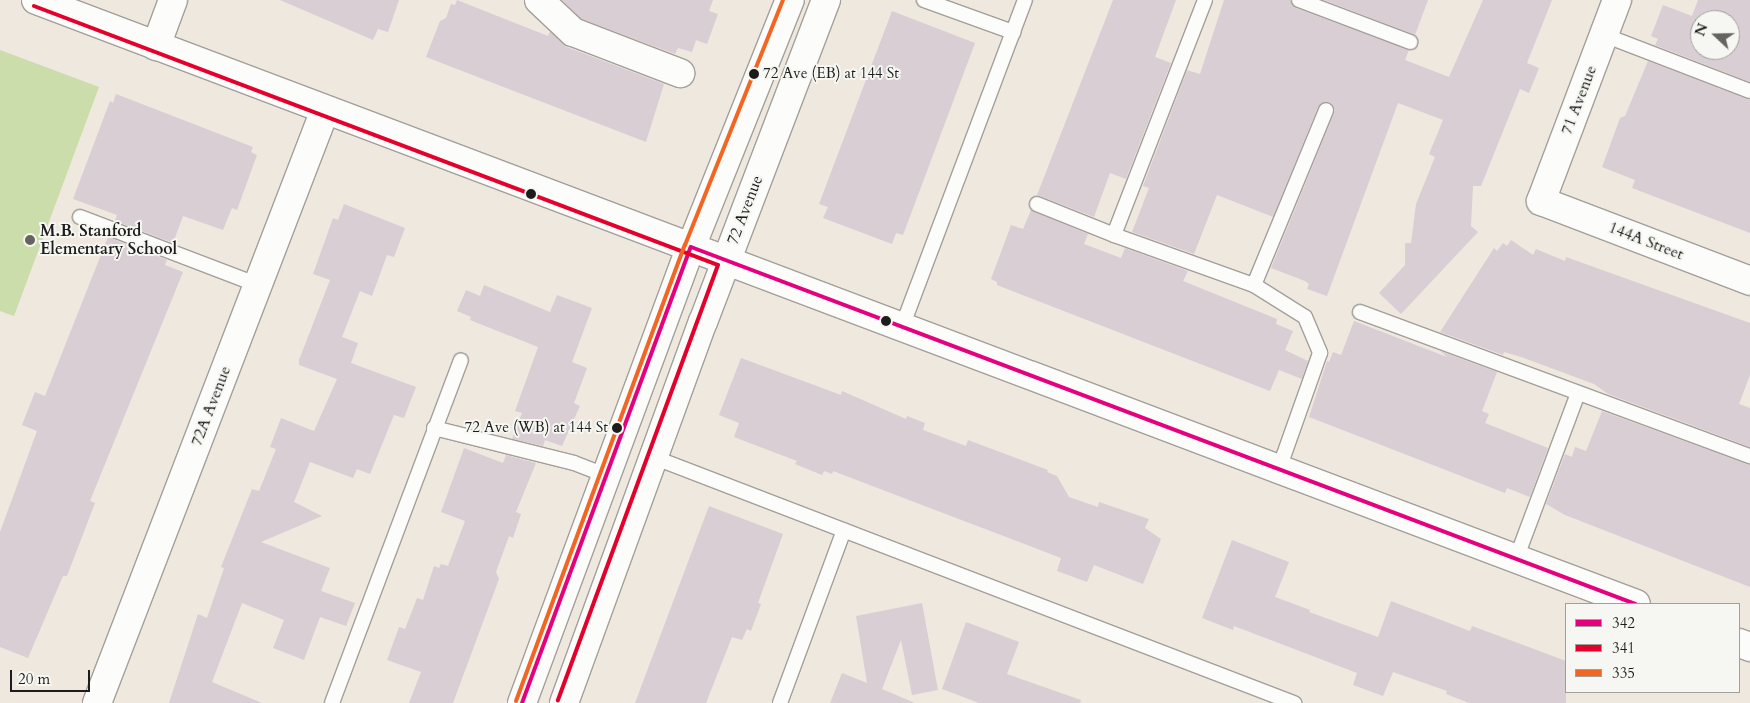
<!DOCTYPE html>
<html>
<head>
<meta charset="utf-8">
<style>
  body { margin:0 }
  #map { position:relative; width:1750px; height:703px; overflow:hidden; background:#eee8df; font-family:Cardo,serif }
  div>[style] { position:absolute }
  .green>* { inset:0; background:#caddaa }
  .building>* { inset:0; background:#d9ced4 }
  .roads { filter:drop-shadow(1px 0 #a39f9a) drop-shadow(-1px 0 #a39f9a) drop-shadow(0 1px #a39f9a) drop-shadow(0 -1px #a39f9a) }
  .service>* { height:14px; margin:-7px; padding:0 7px; transform-origin:7px; border-radius:7px; background:#fcfcfa }
  .minor>* { height:28px; margin:-14px; padding:0 14px; transform-origin:14px; border-radius:14px; background:#fcfcfa }
  .secondary>* { height:28px; margin:-14px; padding:0 14px; transform-origin:14px; border-radius:14px; background:#fcfcfa }
  .bus-1>* { height:4px; margin:-2px; padding:0 2px; transform-origin:2px; border-radius:2px; background:#e5007d }
  .bus-2>* { height:4px; margin:-2px; padding:0 2px; transform-origin:2px; border-radius:2px; background:#e4002b }
  .bus-3>* { height:4px; margin:-2px; padding:0 2px; transform-origin:2px; border-radius:2px; background:#f26522 }
  .dots>* { width:14px; height:14px; translate:-50% -50%; box-sizing:border-box; border:2px solid #f6f6f2; border-radius:50% }
  span { translate:-50% -50%; white-space:nowrap; text-align:center; line-height:1.15; -webkit-text-stroke:4px #f6f6f2; paint-order:stroke }
  .bus-label { font-size:15px; color:#1c1c1c }
  .left { translate:0 -50%; text-align:left }
  .right { translate:-100% -50%; text-align:right }
  .street-label { font-size:16px; color:#1c1c1c }
  .poi-label { font-size:16px; color:#1c1c1c; font-weight:700 }
  .legend { position:absolute; left:1565px; top:603px; width:175px; height:90px; box-sizing:border-box; background:#f6f6f2; border:1px solid #9f9f9c; margin:0; padding:6px 9px; list-style:none; font-size:15px; color:#1c1c1c }
  .legend li { display:flex; align-items:center; gap:10px; height:25px }
  .legend b { width:25px; border:1px solid #9f9f9c }
  .north { position:absolute; left:1690px; top:10px; width:50px; height:50px; box-sizing:border-box; background:#f6f6f2; border:1px solid #9f9f9c; border-radius:50%; rotate:291deg; font-size:14px; font-weight:700; line-height:20px; text-align:center; color:#1c1c1c }
  .north::after { content:''; display:block; margin:auto; width:18px; height:22px; background:#666360; clip-path:polygon(50% 0,100% 100%,50% 72%,0 100%) }
  .scale { position:absolute; left:10px; top:670px; width:80px; height:22px; box-sizing:border-box; border:2px solid #1c1c1c; border-top:0; padding-left:6px; font-size:15px; line-height:18px; white-space:nowrap; color:#1c1c1c; -webkit-text-stroke:4px #f6f6f2; paint-order:stroke }
</style>
</head>
<body>
<div id="map">
  <div class="green">
    <i style="clip-path:polygon(0 50px,99px 87px,14px 316px,0 311px)"></i>
  </div>
  <div class="building">
    <i style="clip-path:polygon(280px 0,399px 0,388px 32px,378px 29px,373px 40px)"></i>
    <i style="clip-path:polygon(457px 0,548px 36px,550px 31px,567px 47px,664px 84px,646px 142px,426px 57px,440px 21px,446px 18px,451px 4px,455px 5px)"></i>
    <i style="clip-path:polygon(562px 0,713px 0,709px 11px,718px 14px,707px 44px,696px 40px,692px 52px,678px 48px,675px 54px,581px 19px)"></i>
    <i style="clip-path:polygon(1113px 0,1176px 0,1155px 57px,1171px 63px,1126px 179px,1110px 173px,1094px 217px,1037px 195px)"></i>
    <i style="clip-path:polygon(1224px 0,1290px 0,1296px 8px,1409px 50px,1405px 60px,1449px 77px,1483px 0,1552px 0,1527px 63px,1539px 68px,1529px 93px,1520px 89px,1481px 186px,1473px 186px,1471px 226px,1478px 232px,1401px 314px,1379px 293px,1405px 265px,1405px 243px,1411px 243px,1416px 204px,1435px 157px,1429px 154px,1443px 120px,1398px 103px,1327px 296px,1307px 289px,1309px 284px,1305px 281px,1271px 268px,1334px 113px,1333px 105px,1329px 102px,1318px 107px,1273px 217px,1217px 195px,1194px 254px,1132px 232px,1149px 188px,1143px 186px,1187px 70px,1200px 74px)"></i>
    <i style="clip-path:polygon(1324px 0,1428px 0,1415px 35px)"></i>
    <i style="clip-path:polygon(evenodd,1698px 0,1750px 0,1750px 82px,1655px 45px,1658px 39px,1651px 36px,1663px 5px,1692px 16px,1698px 0,1700px 20px,1730px 20px,1730px 50px,1700px 50px,1700px 20px)"></i>
    <i style="clip-path:polygon(892px 11px,975px 43px,903px 235px,896px 233px,892px 244px,823px 218px,828px 207px,819px 204px)"></i>
    <i style="clip-path:polygon(1648px 61px,1750px 100px,1750px 233px,1632px 188px,1635px 180px,1602px 167px,1620px 118px,1625px 116px)"></i>
    <i style="clip-path:polygon(116px 94px,253px 147px,251px 152px,257px 155px,237px 210px,232px 208px,223px 230px,183px 216px,173px 243px,115px 221px,117px 215px,73px 199px,110px 101px,113px 103px)"></i>
    <i style="clip-path:polygon(344px 204px,405px 228px,394px 257px,387px 255px,372px 296px,360px 291px,342px 337px,358px 343px,351px 363px,416px 387px,404px 418px,394px 415px,370px 474px,357px 469px,353px 478px,310px 462px,294px 502px,322px 516px,261px 542px,330px 568px,321px 591px,355px 603px,346px 626px,320px 617px,304px 660px,273px 648px,284px 620px,242px 603px,212px 682px,262px 703px,169px 703px,198px 614px,207px 618px,224px 568px,221px 567px,252px 489px,259px 491px,276px 449px,270px 447px,281px 418px,314px 431px,337px 379px,299px 365px,299px 360px,330px 280px,313px 274px,333px 218px,338px 220px)"></i>
    <i style="clip-path:polygon(1031px 210px,1088px 234px,1084px 244px,1121px 258px,1125px 248px,1188px 271px,1183px 281px,1277px 319px,1276px 324px,1293px 331px,1285px 350px,1308px 361px,1302px 379px,1279px 370px,1270px 391px,997px 285px,997px 282px,991px 279px,1011px 225px,1023px 229px)"></i>
    <i style="clip-path:polygon(108px 237px,167px 260px,165px 265px,183px 272px,90px 501px,95px 503px,67px 576px,63px 576px,28px 658px,0 647px,0 532px,37px 431px,22px 425px,35px 392px,45px 396px)"></i>
    <i style="clip-path:polygon(1511px 240px,1533px 255px,1536px 249px,1565px 261px,1566px 257px,1750px 323px,1750px 375px,1739px 404px,1750px 408px,1750px 447px,1608px 394px,1594px 384px,1521px 357px,1504px 352px,1503px 355px,1440px 332px,1494px 248px,1497px 251px,1503px 243px,1507px 246px)"></i>
    <i style="clip-path:polygon(484px 285px,550px 312px,557px 295px,592px 308px,572px 362px,587px 368px,574px 403px,580px 406px,562px 446px,545px 440px,543px 446px,512px 439px,522px 413px,515px 411px,538px 347px,470px 320px,471px 317px,457px 311px,466px 290px,480px 296px)"></i>
    <i style="clip-path:polygon(1354px 321px,1447px 357px,1440px 351px,1497px 372px,1482px 411px,1489px 414px,1485px 423px,1548px 448px,1530px 497px,1507px 488px,1505px 493px,1309px 417px,1327px 361px,1329px 362px,1333px 352px,1341px 355px)"></i>
    <i style="clip-path:polygon(741px 358px,841px 395px,842px 391px,906px 419px,907px 416px,925px 423px,923px 430px,966px 446px,968px 440px,1048px 470px,1047px 472px,1057px 476px,1069px 497px,1098px 507px,1099px 502px,1149px 519px,1145px 528px,1161px 539px,1143px 584px,1094px 565px,1087px 582px,1057px 571px,1061px 558px,833px 471px,832px 474px,824px 471px,822px 475px,795px 464px,797px 461px,734px 437px,739px 423px,719px 415px)"></i>
    <i style="clip-path:polygon(1602px 411px,1750px 465px,1750px 587px,1565px 515px,1546px 504px,1565px 454px,1572px 457px,1575px 447px,1586px 451px)"></i>
    <i style="clip-path:polygon(464px 448px,503px 463px,506px 455px,536px 463px,516px 512px,521px 514px,513px 538px,509px 536px,496px 572px,499px 579px,453px 703px,409px 703px,421px 672px,387px 660px,399px 627px,405px 629px,417px 598px,423px 600px,434px 566px,439px 568px,441px 564px,448px 566px,465px 521px,441px 512px)"></i>
    <i style="clip-path:polygon(709px 506px,783px 534px,758px 603px,761px 604px,751px 631px,747px 629px,742px 640px,732px 637px,706px 703px,635px 703px)"></i>
    <i style="clip-path:polygon(1232px 540px,1289px 562px,1275px 597px,1310px 610px,1309px 612px,1378px 637px,1391px 601px,1470px 631px,1472px 626px,1566px 661px,1566px 703px,1469px 703px,1446px 694px,1447px 691px,1393px 672px,1383px 696px,1353px 685px,1357px 673px,1234px 626px,1233px 630px,1202px 618px)"></i>
    <i style="clip-path:polygon(922px 603px,938px 690px,912px 695px,901px 640px,882px 689px,915px 703px,830px 703px,842px 673px,867px 683px,856px 616px)"></i>
    <i style="clip-path:polygon(966px 622px,1019px 642px,1007px 674px,1081px 700px,1080px 703px,979px 703px,942px 689px)"></i>
  </div>
  <div class="roads">
    <div class="service">
      <i style="left:924px;top:0;width:95px;rotate:19.8deg"></i>
      <i style="left:1205px;top:0;width:252px;rotate:111.2deg"></i>
      <i style="left:1114px;top:235px;width:149px;rotate:19.7deg"></i>
      <i style="left:1254px;top:285px;width:60px;rotate:32.1deg"></i>
      <i style="left:1305px;top:317px;width:39px;rotate:67deg"></i>
      <i style="left:1320px;top:353px;width:123px;rotate:109.5deg"></i>
      <i style="left:1299px;top:0;width:119px;rotate:20.7deg"></i>
      <i style="left:1604px;top:35px;width:156px;rotate:21deg"></i>
      <i style="left:1037px;top:204px;width:83px;rotate:21.9deg"></i>
      <i style="left:80px;top:217px;width:191px;rotate:20.9deg"></i>
      <i style="left:1254px;top:285px;width:189px;rotate:-67.6deg"></i>
      <i style="left:1360px;top:312px;width:416px;rotate:20.3deg"></i>
      <i style="left:902px;top:327px;width:349px;rotate:-69.4deg"></i>
      <i style="left:434px;top:428px;width:144px;rotate:14deg"></i>
      <i style="left:574px;top:463px;width:34px;rotate:21deg"></i>
      <i style="left:653px;top:457px;width:687px;rotate:21deg"></i>
      <i style="left:1516px;top:559px;width:177px;rotate:-69.5deg"></i>
      <i style="left:332px;top:703px;width:366px;rotate:-69.4deg"></i>
      <i style="left:780px;top:703px;width:184px;rotate:-69.7deg"></i>
    </div>
    <div class="minor">
      <i style="left:539px;top:0;width:47px;rotate:43.3deg"></i>
      <i style="left:573px;top:32px;width:115px;rotate:21deg"></i>
      <i style="left:1617px;top:0;width:215px;rotate:110.7deg"></i>
      <i style="left:1541px;top:201px;width:224px;rotate:20.9deg"></i>
      <i style="left:156px;top:46px;width:49px;rotate:-69.7deg"></i>
      <i style="left:97px;top:703px;width:635px;rotate:-68.97deg"></i>
    </div>
    <div class="secondary">
      <i style="left:36px;top:0;width:1710px;rotate:20.68deg"></i>
      <i style="left:1739px;top:643px;width:12px;rotate:20deg"></i>
      <i style="left:522px;top:703px;width:486px;rotate:-69.7deg"></i>
      <i style="left:691px;top:247px;width:266px;rotate:-68.2deg"></i>
      <i style="left:564px;top:703px;width:406px;rotate:-70deg"></i>
      <i style="left:703px;top:322px;width:345px;rotate:-69.1deg"></i>
    </div>
  </div>
  <div class="bus-1">
    <i style="left:522px;top:703px;width:486px;rotate:-69.7deg"></i>
    <i style="left:691px;top:247px;width:1010px;rotate:20.7deg"></i>
  </div>
  <div class="bus-2">
    <i style="left:34px;top:6px;width:731px;rotate:20.74deg"></i>
    <i style="left:718px;top:265px;width:464px;rotate:110.2deg"></i>
  </div>
  <div class="bus-3">
    <i style="left:516px;top:701px;width:486px;rotate:-69.7deg"></i>
    <i style="left:685px;top:245px;width:264px;rotate:-68.2deg"></i>
  </div>
  <div class="dots">
    <i style="left:754px;top:74px;background:#1c1c1c"></i>
    <i style="left:531px;top:194px;background:#1c1c1c"></i>
    <i style="left:30px;top:240px;background:#666360"></i>
    <i style="left:886px;top:321px;background:#1c1c1c"></i>
    <i style="left:617px;top:428px;background:#1c1c1c"></i>
  </div>
  <div class="bus-label">
    <span class="left" style="left:763px;top:74px">72 Ave (EB) at 144 St</span>
    <span class="right" style="left:608px;top:428px">72 Ave (WB) at 144 St</span>
  </div>
  <div class="street-label">
    <span style="left:1579px;top:100px;rotate:-69deg">71 Avenue</span>
    <span style="left:745px;top:210px;rotate:-69deg">72 Avenue</span>
    <span style="left:1646px;top:241px;rotate:21deg">144A Street</span>
    <span style="left:211px;top:406px;rotate:-69deg">72A Avenue</span>
  </div>
  <div class="poi-label">
    <span class="left" style="left:40px;top:240px">M.B. Stanford<br>Elementary School</span>
  </div>
  <ul class="legend">
  <li><b style="height:6px;background:#e5007d"></b>342</li>
  <li><b style="height:6px;background:#e4002b"></b>341</li>
  <li><b style="height:6px;background:#f26522"></b>335</li>
  </ul>
  <div class="north">N</div>
  <div class="scale">20 m</div>
</div>
</body>
</html>
